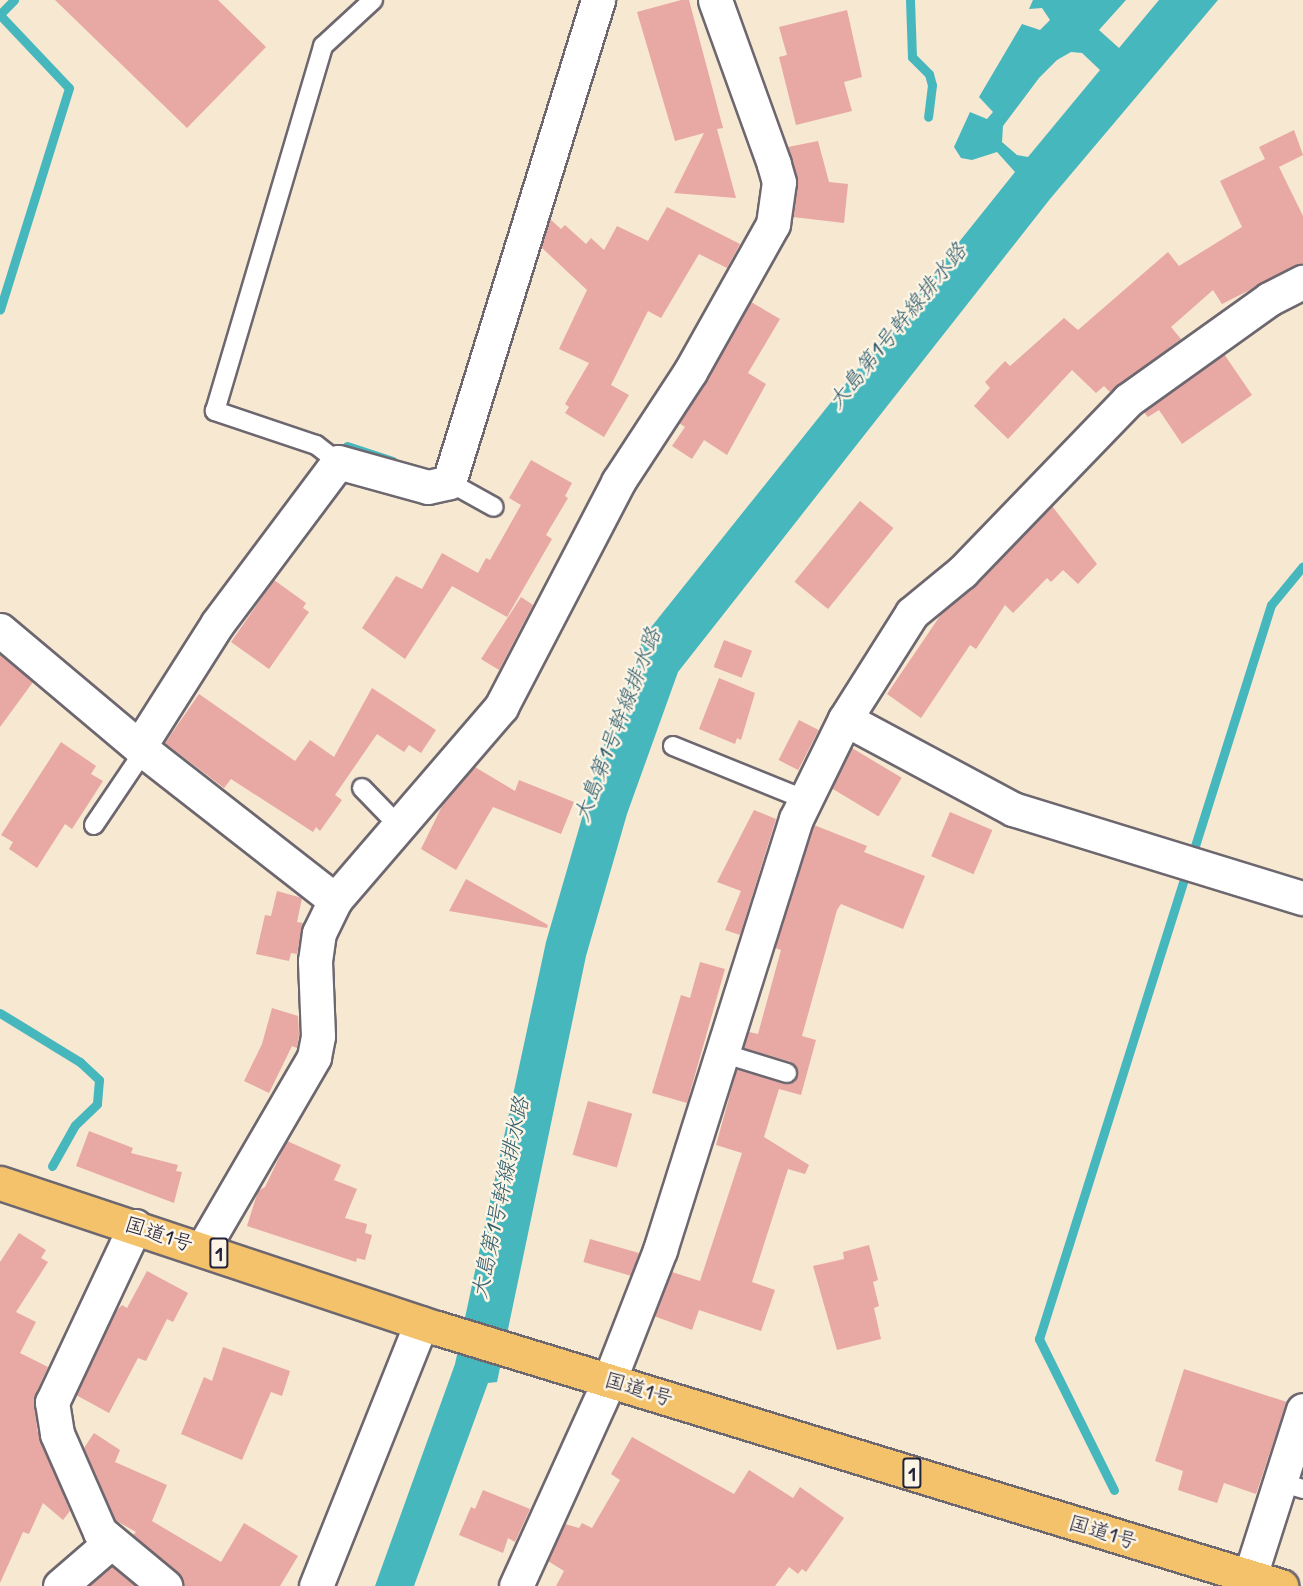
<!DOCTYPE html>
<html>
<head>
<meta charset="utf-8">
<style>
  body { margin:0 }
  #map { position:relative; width:1303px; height:1586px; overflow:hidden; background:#f7e8d1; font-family:"Patrick Hand","Klee One",sans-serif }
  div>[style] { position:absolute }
  .water>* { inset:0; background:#47b7be }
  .stream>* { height:9px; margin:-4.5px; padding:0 4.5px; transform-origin:4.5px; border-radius:4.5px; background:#47b7be }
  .building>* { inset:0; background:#e8a8a4; transform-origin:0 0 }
  .roads { filter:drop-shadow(2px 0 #6d6770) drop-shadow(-2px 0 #6d6770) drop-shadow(0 2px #6d6770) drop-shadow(0 -2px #6d6770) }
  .lane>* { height:18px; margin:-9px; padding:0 9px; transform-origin:9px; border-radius:9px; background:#fff }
  .street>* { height:33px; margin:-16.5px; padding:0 16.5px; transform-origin:16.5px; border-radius:16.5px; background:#fff }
  .highway>* { height:33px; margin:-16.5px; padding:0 16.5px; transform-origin:16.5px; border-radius:16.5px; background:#f3c26a }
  span { translate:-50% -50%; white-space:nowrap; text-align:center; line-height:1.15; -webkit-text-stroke:5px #fcf5e5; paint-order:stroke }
  .shield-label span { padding:2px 4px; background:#fcf5e5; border:2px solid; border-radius:4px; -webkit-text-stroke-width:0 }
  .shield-label { font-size:20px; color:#22223b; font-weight:700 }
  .street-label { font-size:21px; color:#22223b }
  .water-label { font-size:22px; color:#315e6f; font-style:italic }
</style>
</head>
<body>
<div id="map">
  <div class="water">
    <i style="clip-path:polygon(evenodd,1033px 0,1126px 0,1099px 30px,1119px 48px,1159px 0,1218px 0,1050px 199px,678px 672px,627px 814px,586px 956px,497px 1382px,488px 1383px,414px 1586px,375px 1586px,455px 1364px,546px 942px,600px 756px,644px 636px,1015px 172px,997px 152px,972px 160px,961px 158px,954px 147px,970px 112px,987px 119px,993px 112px,979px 97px,1022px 24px,1040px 30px,1050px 20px,1042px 8px,1029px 9px,1033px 0,1071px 52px,1082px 53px,1100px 70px,1028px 157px,1017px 155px,1002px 142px,1003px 126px,1039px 78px,1057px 60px,1071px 52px)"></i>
  </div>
  <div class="stream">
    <i style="left:910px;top:0;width:57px;rotate:88deg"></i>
    <i style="left:912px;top:57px;width:24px;rotate:45deg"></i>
    <i style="left:929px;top:74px;width:11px;rotate:75deg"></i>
    <i style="left:932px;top:85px;width:32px;rotate:97deg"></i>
    <i style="left:0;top:14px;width:20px;rotate:-45deg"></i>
    <i style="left:0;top:15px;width:100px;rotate:46.6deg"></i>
    <i style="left:69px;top:88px;width:232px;rotate:107.3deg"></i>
    <i style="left:347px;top:446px;width:48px;rotate:18.1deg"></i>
    <i style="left:1194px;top:849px;width:256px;rotate:-72.5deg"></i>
    <i style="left:1271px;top:605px;width:50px;rotate:-50.6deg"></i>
    <i style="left:0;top:1013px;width:94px;rotate:31.5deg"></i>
    <i style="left:80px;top:1062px;width:26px;rotate:43deg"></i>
    <i style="left:99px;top:1080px;width:24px;rotate:95deg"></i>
    <i style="left:97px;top:1104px;width:30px;rotate:136deg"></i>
    <i style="left:75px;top:1125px;width:47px;rotate:119.3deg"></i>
    <i style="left:1114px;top:1490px;width:169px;rotate:-116.4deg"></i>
    <i style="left:1039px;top:1339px;width:479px;rotate:-72.5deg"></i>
  </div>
  <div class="building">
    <i style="clip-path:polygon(55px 0,218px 0,266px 47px,187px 128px)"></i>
    <i style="clip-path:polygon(681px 0,689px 0,723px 128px,717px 129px,736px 198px,674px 193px,704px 133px,675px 141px,637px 12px)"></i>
    <i style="clip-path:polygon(847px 10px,862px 77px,844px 82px,852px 111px,796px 125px,779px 57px,787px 55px,779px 27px)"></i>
    <i style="clip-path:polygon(1294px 130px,1303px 155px,1279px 167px,1303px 216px,1303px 263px,1222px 304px,1213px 290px,1171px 327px,1181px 339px,1110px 392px,1104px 386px,1096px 393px,1072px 370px,1008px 439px,974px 406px,990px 388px,985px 382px,1005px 361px,1010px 366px,1064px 318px,1078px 330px,1168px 252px,1179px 266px,1242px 227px,1220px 181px,1265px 159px,1259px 147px)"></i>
    <i style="clip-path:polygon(818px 141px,829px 182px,848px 184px,844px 223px,793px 217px,797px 177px,788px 147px)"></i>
    <i style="clip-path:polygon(667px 207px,740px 244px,727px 268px,699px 254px,661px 318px,648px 311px,611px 385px,629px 395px,604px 437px,565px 413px,569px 407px,565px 404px,589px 363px,559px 349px,587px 290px,541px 247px,550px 219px,561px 229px,565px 225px,586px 244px,591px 238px,604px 250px,617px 226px,648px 241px)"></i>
    <i style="clip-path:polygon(751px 302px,780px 319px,748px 373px,766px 384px,727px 455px,704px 440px,692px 459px,672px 446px,685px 427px,679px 423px)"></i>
    <i style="clip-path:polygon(1224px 354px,1252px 395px,1182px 444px,1159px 410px,1148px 417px,1144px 412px)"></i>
    <i style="clip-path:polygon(531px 460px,572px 483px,565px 496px,568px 498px,546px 535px,552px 539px,507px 617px,452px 586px,405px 659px,362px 628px,396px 576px,422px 589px,442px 553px,478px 573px,486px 558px,490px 560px,521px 505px,509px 498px)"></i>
    <i style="left:860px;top:501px;width:43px;height:104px;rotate:39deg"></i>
    <i style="clip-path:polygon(1052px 506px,1097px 564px,1078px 584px,1063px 570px,1051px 582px,1047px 578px,1013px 613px,1005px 605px,976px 649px,970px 645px,921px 718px,887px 694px,942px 613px,975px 585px)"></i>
    <i style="clip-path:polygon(274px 580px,306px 603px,303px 608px,309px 612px,269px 669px,231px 642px)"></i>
    <i style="clip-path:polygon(521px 597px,533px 605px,499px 670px,481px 659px)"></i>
    <i style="left:724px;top:640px;width:30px;height:29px;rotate:21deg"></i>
    <i style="clip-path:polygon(0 655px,33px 682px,0 727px)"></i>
    <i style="clip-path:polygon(719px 678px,755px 693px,741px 740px,737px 738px,735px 744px,699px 729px)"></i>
    <i style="clip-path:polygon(372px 688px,436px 730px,421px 753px,409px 745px,404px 752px,377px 734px,335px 795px,342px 800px,320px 831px,316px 827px,313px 832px,231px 779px,224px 788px,165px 743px,199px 694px,295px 761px,310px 740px,334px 757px)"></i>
    <i style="left:799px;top:720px;width:22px;height:45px;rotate:27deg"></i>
    <i style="clip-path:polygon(61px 742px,96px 766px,91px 774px,103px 781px,72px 829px,65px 824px,37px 868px,9px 849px,13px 842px,1px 835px)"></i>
    <i style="left:852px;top:748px;width:58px;height:45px;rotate:31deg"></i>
    <i style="clip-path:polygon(475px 767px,515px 791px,519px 780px,574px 802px,561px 834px,493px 807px,456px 870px,421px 849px,445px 800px)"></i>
    <i style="clip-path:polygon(754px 810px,776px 819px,740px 935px,725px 930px,741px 891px,717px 882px)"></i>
    <i style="left:950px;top:812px;width:46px;height:48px;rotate:23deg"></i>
    <i style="clip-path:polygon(814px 825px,867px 846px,864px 852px,925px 876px,903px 929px,841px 904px,837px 910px,802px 1036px,816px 1040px,801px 1095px,779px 1089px,764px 1137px,809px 1165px,805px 1174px,788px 1169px,752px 1282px,775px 1290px,761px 1331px,699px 1310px,692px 1330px,654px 1316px,672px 1272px,700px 1281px,742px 1153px,716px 1145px,737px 1069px,784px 1084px,794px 1082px,798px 1076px,791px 1062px,743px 1048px,749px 1032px,758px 1034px,781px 950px,775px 948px)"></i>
    <i style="clip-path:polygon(466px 879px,548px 925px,547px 928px,449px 911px)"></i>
    <i style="clip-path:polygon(277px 891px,302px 898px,297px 922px,303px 923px,297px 954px,291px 953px,289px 961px,256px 954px,265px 915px,271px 916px)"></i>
    <i style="clip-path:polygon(700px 962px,725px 969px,687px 1103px,652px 1093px,681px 995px,690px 998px)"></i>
    <i style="clip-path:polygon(272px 1008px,298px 1016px,299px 1035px,297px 1048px,292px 1046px,269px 1093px,244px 1081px,262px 1044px)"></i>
    <i style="left:588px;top:1101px;width:46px;height:56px;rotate:16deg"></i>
    <i style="clip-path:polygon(89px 1131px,133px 1148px,131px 1153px,178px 1165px,176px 1171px,182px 1172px,174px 1203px,76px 1166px)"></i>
    <i style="clip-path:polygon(287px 1141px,341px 1165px,334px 1180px,357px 1189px,345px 1218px,367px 1224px,365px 1233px,372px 1235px,365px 1260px,357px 1258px,356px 1262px,247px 1226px,258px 1191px,265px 1187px)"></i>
    <i style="clip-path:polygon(19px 1233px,46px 1250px,41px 1258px,48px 1262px,16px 1312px,36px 1322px,20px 1353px,48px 1367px,35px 1395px,37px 1430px,70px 1511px,63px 1520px,43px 1503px,29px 1534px,23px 1532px,0 1583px,0 1262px)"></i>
    <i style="left:590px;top:1239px;width:51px;height:24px;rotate:16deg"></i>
    <i style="clip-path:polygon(869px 1245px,878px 1280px,873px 1282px,879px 1306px,874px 1308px,881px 1339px,837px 1350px,813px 1266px,844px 1259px,843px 1252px)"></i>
    <i style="clip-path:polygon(147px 1271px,188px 1293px,173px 1322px,167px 1319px,146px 1361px,138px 1358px,109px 1413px,76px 1395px,116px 1311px,122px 1305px,127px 1308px)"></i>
    <i style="clip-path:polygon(223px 1347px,290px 1371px,282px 1396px,271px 1392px,242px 1460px,181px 1434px,204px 1377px,212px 1381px)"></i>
    <i style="clip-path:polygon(1184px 1369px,1287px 1402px,1256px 1494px,1224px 1483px,1217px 1503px,1178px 1490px,1183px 1471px,1155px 1461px)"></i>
    <i style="clip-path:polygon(94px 1433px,120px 1450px,115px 1462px,167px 1485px,152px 1521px,221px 1562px,244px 1523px,298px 1556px,280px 1586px,183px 1586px,177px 1572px,133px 1535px,136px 1532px,115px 1520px,84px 1448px)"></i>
    <i style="clip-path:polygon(632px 1437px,734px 1494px,749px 1470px,793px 1498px,800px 1487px,844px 1518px,806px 1572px,802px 1569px,798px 1574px,789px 1567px,775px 1586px,556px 1586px,564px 1571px,548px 1561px,565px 1524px,579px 1528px,582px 1523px,592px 1528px,620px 1480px,611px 1474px)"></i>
    <i style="clip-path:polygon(483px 1490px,530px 1509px,515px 1542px,508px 1538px,503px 1553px,459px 1535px,471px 1507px,475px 1509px)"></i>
    <i style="clip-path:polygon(112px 1566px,136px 1586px,89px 1586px)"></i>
  </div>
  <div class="roads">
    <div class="lane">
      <i style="left:338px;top:462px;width:28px;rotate:-142deg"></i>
      <i style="left:316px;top:445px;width:107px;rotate:-161.4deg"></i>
      <i style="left:215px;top:411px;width:381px;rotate:-73.5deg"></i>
      <i style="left:323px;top:46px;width:68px;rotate:-42.6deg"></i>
      <i style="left:449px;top:482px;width:51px;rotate:29.1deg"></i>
      <i style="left:673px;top:746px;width:144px;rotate:22.1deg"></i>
      <i style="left:362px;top:788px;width:53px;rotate:45.8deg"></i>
      <i style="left:94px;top:825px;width:89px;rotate:-56deg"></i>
      <i style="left:722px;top:1053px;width:68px;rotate:17.1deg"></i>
      <i style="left:1280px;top:1482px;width:24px;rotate:17deg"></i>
    </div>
    <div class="street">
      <i style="left:0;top:630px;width:182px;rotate:40.1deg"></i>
      <i style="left:139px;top:747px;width:249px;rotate:38deg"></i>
      <i style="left:845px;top:719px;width:191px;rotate:28.2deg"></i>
      <i style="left:1013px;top:809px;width:303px;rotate:17.1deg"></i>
      <i style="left:139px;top:747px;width:146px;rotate:-57.6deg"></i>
      <i style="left:217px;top:624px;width:202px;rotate:-53.2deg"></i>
      <i style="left:338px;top:462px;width:93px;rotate:15.5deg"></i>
      <i style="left:428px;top:487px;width:22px;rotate:-13deg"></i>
      <i style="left:449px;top:482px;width:505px;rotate:-72.82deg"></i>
      <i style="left:135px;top:1226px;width:195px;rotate:115.2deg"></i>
      <i style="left:52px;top:1402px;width:32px;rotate:81deg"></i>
      <i style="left:57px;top:1434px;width:107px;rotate:66.3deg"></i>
      <i style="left:100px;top:1532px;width:85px;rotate:39.7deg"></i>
      <i style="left:203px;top:1248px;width:221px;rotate:-59.8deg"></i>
      <i style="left:314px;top:1057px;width:21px;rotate:-79deg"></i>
      <i style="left:318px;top:1036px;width:75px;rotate:-92.3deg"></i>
      <i style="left:315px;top:961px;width:28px;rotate:-82deg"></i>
      <i style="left:319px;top:933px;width:37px;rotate:-64deg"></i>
      <i style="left:335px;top:900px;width:255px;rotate:-49.3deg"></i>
      <i style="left:501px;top:707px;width:254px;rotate:-62.5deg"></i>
      <i style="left:618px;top:482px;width:131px;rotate:-56.8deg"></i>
      <i style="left:690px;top:372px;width:170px;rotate:-60.7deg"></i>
      <i style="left:773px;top:224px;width:42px;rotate:-81.9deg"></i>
      <i style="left:779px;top:182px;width:19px;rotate:-106deg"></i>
      <i style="left:774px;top:164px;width:174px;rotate:-109.8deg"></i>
      <i style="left:1250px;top:1576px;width:174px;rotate:-72.3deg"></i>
      <i style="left:60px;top:1586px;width:67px;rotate:-40.8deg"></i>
      <i style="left:316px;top:1586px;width:283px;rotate:-68.2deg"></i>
      <i style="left:516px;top:1586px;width:225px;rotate:-65.6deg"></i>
      <i style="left:609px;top:1381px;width:141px;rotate:-68.7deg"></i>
      <i style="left:660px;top:1250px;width:452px;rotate:-72.5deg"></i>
      <i style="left:796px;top:819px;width:111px;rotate:-63.9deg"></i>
      <i style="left:845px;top:719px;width:125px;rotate:-57.7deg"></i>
      <i style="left:912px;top:613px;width:65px;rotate:-39.4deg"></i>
      <i style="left:962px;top:572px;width:239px;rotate:-46deg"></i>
      <i style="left:1128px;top:400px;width:173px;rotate:-35.6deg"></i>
      <i style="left:1269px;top:299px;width:38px;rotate:-27deg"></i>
    </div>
    <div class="highway">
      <i style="left:0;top:1183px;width:460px;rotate:18.4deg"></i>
      <i style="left:437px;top:1328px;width:883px;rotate:17deg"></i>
    </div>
  </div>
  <div class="shield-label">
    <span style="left:219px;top:1253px">1</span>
    <span style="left:912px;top:1473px">1</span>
  </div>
  <div class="street-label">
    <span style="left:159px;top:1234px;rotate:18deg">国道1号</span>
    <span style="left:639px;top:1389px;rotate:17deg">国道1号</span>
    <span style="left:1103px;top:1532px;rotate:17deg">国道1号</span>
  </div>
  <div class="water-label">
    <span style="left:897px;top:326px;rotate:-51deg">大島第1号幹線排水路</span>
    <span style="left:617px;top:725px;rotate:-69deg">大島第1号幹線排水路</span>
    <span style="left:500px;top:1198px;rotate:-78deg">大島第1号幹線排水路</span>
  </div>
</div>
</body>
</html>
